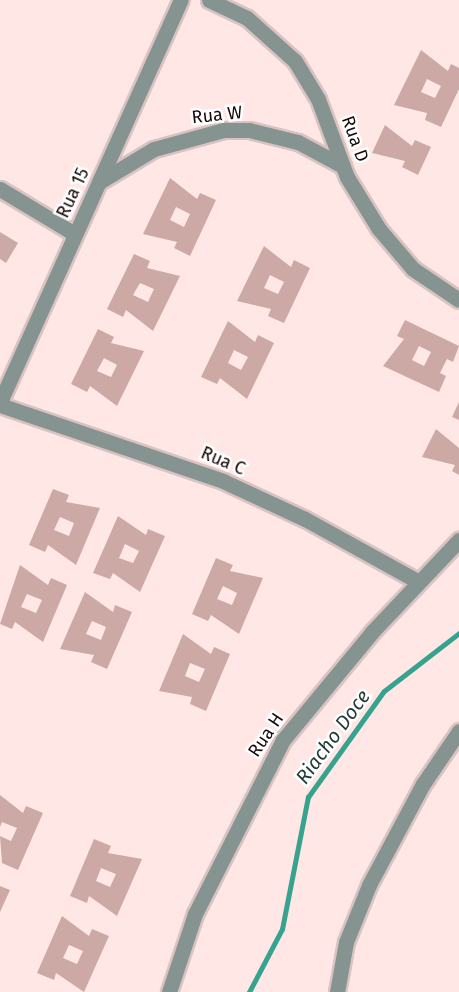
<!DOCTYPE html>
<html>
<head>
<meta charset="utf-8">
<style>
  body { margin:0 }
  #map { position:relative; width:459px; height:992px; overflow:hidden; background:#fee7e5; font-family:"Fira Sans",sans-serif }
  div>[style] { position:absolute }
  .stream>* { height:5px; margin:-2.5px; padding:0 2.5px; transform-origin:2.5px; border-radius:2.5px; background:#37a38e }
  .building>* { inset:0; background:#cda9a6 }
  .roads { filter:drop-shadow(2px 0 #d9c3c2) drop-shadow(-2px 0 #d9c3c2) drop-shadow(0 2px #d9c3c2) drop-shadow(0 -2px #d9c3c2) }
  .minor>* { height:15px; margin:-7.5px; padding:0 7.5px; transform-origin:7.5px; border-radius:7.5px; background:#859490 }
  span { translate:-50% -50%; white-space:nowrap; text-align:center; line-height:1.15; -webkit-text-stroke:5px #fff; paint-order:stroke }
  .street-label { font-size:18px; color:#150909 }
  .water-label { font-size:20px; color:#233a35; font-style:italic }
</style>
</head>
<body>
<div id="map">
  <div class="stream">
    <i style="left:249px;top:992px;width:71px;rotate:-62.4deg"></i>
    <i style="left:282px;top:929px;width:135px;rotate:-78.9deg"></i>
    <i style="left:308px;top:797px;width:130px;rotate:-54.4deg"></i>
    <i style="left:384px;top:691px;width:95px;rotate:-37.7deg"></i>
  </div>
  <div class="building">
    <i style="clip-path:polygon(evenodd,421px 50px,448px 71px,451px 64px,459px 68px,459px 89px,441px 127px,425px 120px,427px 113px,394px 105px,421px 50px,427px 79px,441px 86px,435px 98px,421px 92px,427px 79px)"></i>
    <i style="clip-path:polygon(385px 125px,412px 146px,415px 140px,431px 147px,418px 175px,402px 167px,405px 161px,372px 153px)"></i>
    <i style="clip-path:polygon(evenodd,170px 178px,197px 199px,200px 193px,216px 200px,190px 256px,174px 248px,177px 242px,143px 234px,170px 178px,176px 207px,190px 214px,184px 227px,170px 220px,176px 207px)"></i>
    <i style="clip-path:polygon(0 232px,18px 243px,6px 263px,0 259px)"></i>
    <i style="clip-path:polygon(evenodd,264px 246px,291px 267px,294px 260px,310px 268px,284px 323px,268px 316px,271px 309px,237px 301px,264px 246px,270px 275px,284px 282px,278px 294px,264px 288px,270px 275px)"></i>
    <i style="clip-path:polygon(evenodd,134px 254px,150px 261px,147px 268px,180px 276px,153px 331px,126px 310px,123px 317px,107px 309px,134px 254px,140px 283px,154px 289px,148px 302px,133px 295px,140px 283px)"></i>
    <i style="clip-path:polygon(evenodd,405px 320px,459px 346px,453px 362px,447px 359px,440px 373px,446px 376px,439px 392px,383px 366px,404px 339px,397px 336px,405px 320px,419px 346px,431px 352px,424px 366px,412px 360px,419px 346px)"></i>
    <i style="clip-path:polygon(evenodd,228px 321px,255px 342px,258px 335px,274px 343px,247px 399px,220px 378px,217px 384px,201px 377px,228px 321px,234px 350px,248px 357px,241px 370px,228px 363px,234px 350px)"></i>
    <i style="clip-path:polygon(evenodd,98px 329px,114px 337px,111px 343px,144px 351px,117px 406px,90px 386px,87px 392px,71px 384px,98px 329px,104px 358px,117px 365px,111px 377px,97px 371px,104px 358px)"></i>
    <i style="clip-path:polygon(459px 402px,459px 420px,452px 417px)"></i>
    <i style="clip-path:polygon(436px 429px,459px 448px,459px 475px,452px 471px,455px 465px,422px 457px)"></i>
    <i style="clip-path:polygon(evenodd,53px 489px,69px 495px,66px 502px,100px 508px,76px 565px,48px 545px,45px 552px,29px 545px,53px 489px,60px 517px,74px 523px,69px 536px,54px 530px,60px 517px)"></i>
    <i style="clip-path:polygon(evenodd,118px 516px,146px 535px,148px 529px,165px 536px,140px 592px,113px 573px,110px 579px,93px 573px,118px 516px,125px 544px,139px 551px,133px 563px,119px 558px,125px 544px)"></i>
    <i style="clip-path:polygon(evenodd,216px 558px,233px 565px,230px 571px,263px 578px,239px 634px,211px 615px,208px 621px,192px 614px,216px 558px,223px 586px,237px 593px,232px 605px,217px 599px,223px 586px)"></i>
    <i style="clip-path:polygon(evenodd,20px 565px,48px 585px,51px 578px,67px 585px,43px 642px,15px 622px,12px 629px,0 624px,20px 565px,27px 594px,42px 600px,36px 613px,21px 607px,27px 594px)"></i>
    <i style="clip-path:polygon(evenodd,85px 592px,113px 612px,115px 605px,132px 612px,107px 669px,91px 662px,94px 655px,60px 649px,85px 592px,92px 621px,106px 627px,101px 640px,86px 634px,92px 621px)"></i>
    <i style="clip-path:polygon(evenodd,183px 634px,211px 654px,214px 647px,230px 654px,206px 711px,190px 704px,192px 697px,159px 691px,183px 634px,190px 663px,205px 669px,199px 682px,185px 676px,190px 663px)"></i>
    <i style="clip-path:polygon(0 795px,23px 813px,26px 806px,43px 813px,18px 870px,2px 863px,0 836px,11px 841px,17px 828px,2px 822px,0 827px)"></i>
    <i style="clip-path:polygon(evenodd,94px 839px,111px 846px,108px 853px,142px 859px,117px 916px,89px 896px,87px 903px,70px 896px,94px 839px,101px 868px,116px 874px,110px 887px,96px 881px,101px 868px)"></i>
    <i style="clip-path:polygon(0 886px,10px 890px,0 912px)"></i>
    <i style="clip-path:polygon(evenodd,62px 916px,89px 936px,92px 929px,109px 936px,84px 992px,56px 973px,54px 980px,37px 973px,62px 916px,69px 945px,83px 951px,77px 964px,63px 958px,69px 945px)"></i>
  </div>
  <div class="roads">
    <div class="minor">
      <i style="left:209px;top:0;width:42px;rotate:25.3deg"></i>
      <i style="left:247px;top:18px;width:64px;rotate:41.9deg"></i>
      <i style="left:295px;top:61px;width:44px;rotate:58.8deg"></i>
      <i style="left:318px;top:99px;width:83px;rotate:69.6deg"></i>
      <i style="left:347px;top:177px;width:61px;rotate:58.4deg"></i>
      <i style="left:379px;top:229px;width:52px;rotate:49.6deg"></i>
      <i style="left:413px;top:269px;width:55px;rotate:34deg"></i>
      <i style="left:99px;top:182px;width:64px;rotate:-31deg"></i>
      <i style="left:154px;top:149px;width:73px;rotate:-15.2deg"></i>
      <i style="left:224px;top:130px;width:25px"></i>
      <i style="left:249px;top:130px;width:50px;rotate:13.8deg"></i>
      <i style="left:298px;top:142px;width:51px;rotate:28.1deg"></i>
      <i style="left:0;top:189px;width:87px;rotate:31deg"></i>
      <i style="left:0;top:402px;width:441px;rotate:-65.8deg"></i>
      <i style="left:0;top:405px;width:236px;rotate:18.8deg"></i>
      <i style="left:223px;top:481px;width:90px;rotate:24.9deg"></i>
      <i style="left:305px;top:519px;width:130px;rotate:28.9deg"></i>
      <i style="left:169px;top:992px;width:82px;rotate:-71.6deg"></i>
      <i style="left:195px;top:914px;width:195px;rotate:-63.2deg"></i>
      <i style="left:283px;top:740px;width:140px;rotate:-50.5deg"></i>
      <i style="left:372px;top:632px;width:127px;rotate:-46.6deg"></i>
      <i style="left:337px;top:992px;width:51px;rotate:-79.8deg"></i>
      <i style="left:346px;top:942px;width:61px;rotate:-68deg"></i>
      <i style="left:369px;top:885px;width:115px;rotate:-61.9deg"></i>
      <i style="left:423px;top:784px;width:64px;rotate:-55.8deg"></i>
    </div>
  </div>
  <div class="street-label">
    <span style="left:217px;top:115px;rotate:-6deg">Rua W</span>
    <span style="left:355px;top:139px;rotate:70deg">Rua D</span>
    <span style="left:73px;top:193px;rotate:-65deg">Rua 15</span>
    <span style="left:223px;top:461px;rotate:23deg">Rua C</span>
    <span style="left:266px;top:735px;rotate:-56deg">Rua H</span>
  </div>
  <div class="water-label">
    <span style="left:333px;top:737px;rotate:-54deg">Riacho Doce</span>
  </div>
</div>
</body>
</html>
